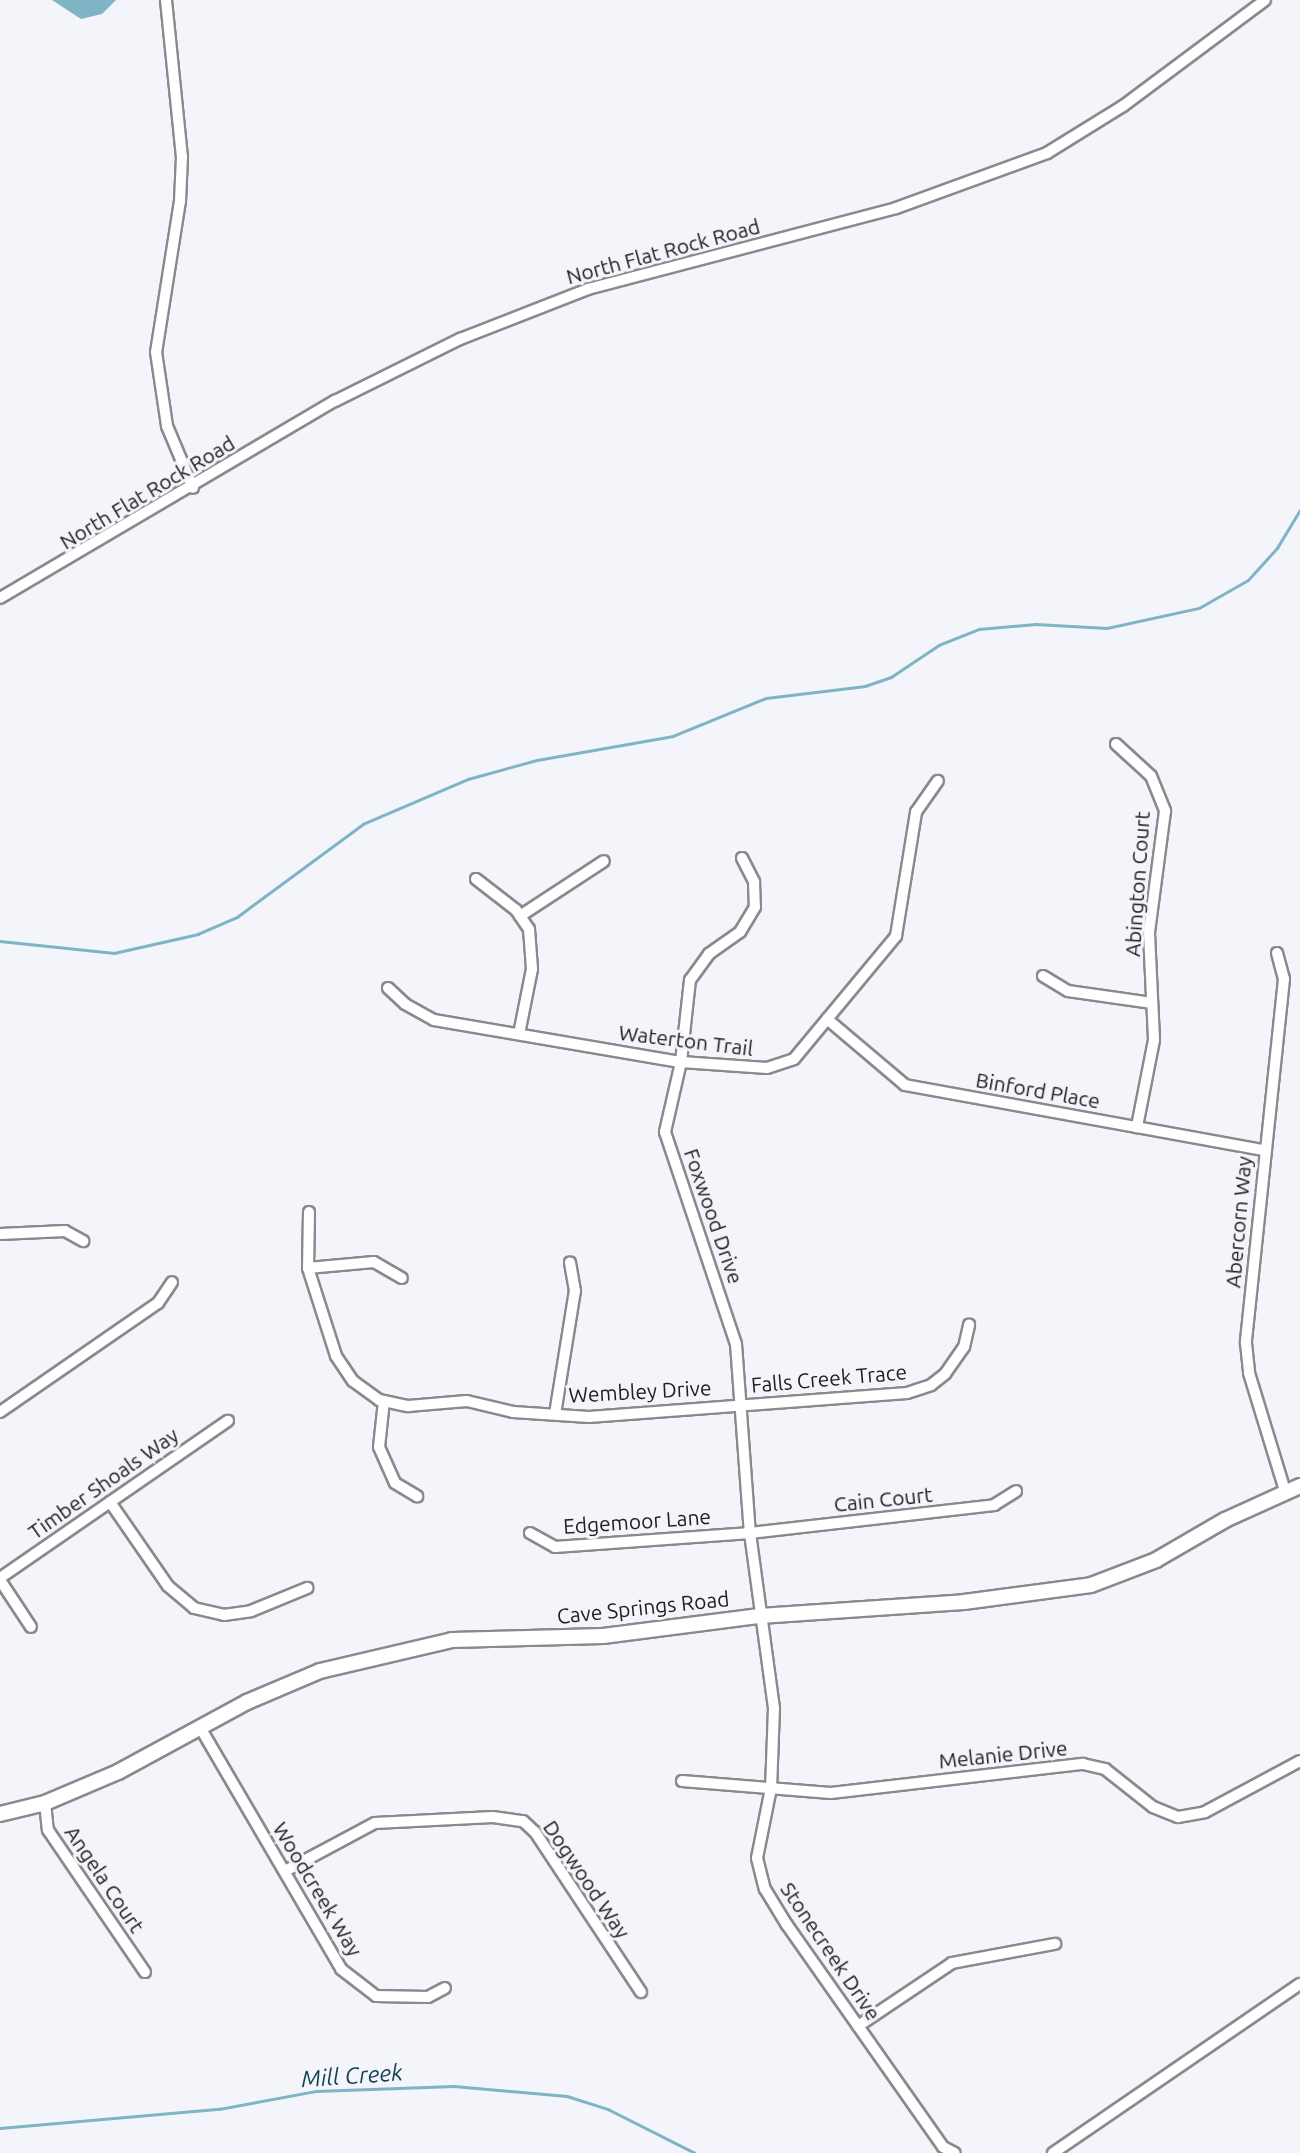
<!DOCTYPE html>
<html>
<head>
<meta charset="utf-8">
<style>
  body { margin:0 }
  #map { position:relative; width:1300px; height:2153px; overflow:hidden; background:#f4f4fb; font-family:Ubuntu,sans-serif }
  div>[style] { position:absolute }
  .water>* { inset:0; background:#7eb4c4 }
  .stream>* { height:2.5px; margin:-1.25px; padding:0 1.25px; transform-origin:1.25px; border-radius:1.25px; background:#7eb4c4 }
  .roads { filter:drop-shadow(2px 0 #89898f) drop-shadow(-2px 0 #89898f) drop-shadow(0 2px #89898f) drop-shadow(0 -2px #89898f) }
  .street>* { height:10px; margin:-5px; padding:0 5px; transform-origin:5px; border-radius:5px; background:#fff }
  .secondary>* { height:14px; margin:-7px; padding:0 7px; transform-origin:7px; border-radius:7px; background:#fff }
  span { translate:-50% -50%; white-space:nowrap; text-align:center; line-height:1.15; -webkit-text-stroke:6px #f4f4fb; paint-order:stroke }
  .street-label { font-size:21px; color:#202123 }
  .water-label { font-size:23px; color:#134350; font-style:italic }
</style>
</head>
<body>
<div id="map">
  <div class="water">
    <i style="clip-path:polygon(52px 0,116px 0,102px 14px,81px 19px)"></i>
  </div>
  <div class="stream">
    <i style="left:0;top:941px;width:115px;rotate:6deg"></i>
    <i style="left:114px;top:953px;width:86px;rotate:-12.7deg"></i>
    <i style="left:198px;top:934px;width:43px;rotate:-23.6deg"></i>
    <i style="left:237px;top:917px;width:157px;rotate:-36.4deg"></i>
    <i style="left:363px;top:824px;width:114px;rotate:-23.2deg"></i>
    <i style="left:468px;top:779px;width:72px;rotate:-15.4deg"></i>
    <i style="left:537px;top:760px;width:138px;rotate:-10deg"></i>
    <i style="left:673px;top:736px;width:100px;rotate:-22.2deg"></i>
    <i style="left:766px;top:698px;width:100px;rotate:-6.9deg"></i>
    <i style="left:865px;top:686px;width:28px;rotate:-19deg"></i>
    <i style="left:891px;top:677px;width:58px;rotate:-33.7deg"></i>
    <i style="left:939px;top:645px;width:43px;rotate:-21.8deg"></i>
    <i style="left:979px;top:629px;width:57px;rotate:-5deg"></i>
    <i style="left:1036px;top:624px;width:71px;rotate:3.2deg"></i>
    <i style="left:1107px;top:628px;width:94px;rotate:-12.3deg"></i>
    <i style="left:1199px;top:608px;width:56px;rotate:-29.7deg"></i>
    <i style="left:1248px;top:580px;width:43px;rotate:-47.8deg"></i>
    <i style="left:1277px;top:548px;width:44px;rotate:-58.8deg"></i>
    <i style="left:0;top:2128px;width:220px;rotate:-5deg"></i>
    <i style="left:219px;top:2109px;width:99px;rotate:-10.5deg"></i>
    <i style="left:316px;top:2091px;width:138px;rotate:-2.1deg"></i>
    <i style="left:454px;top:2086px;width:113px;rotate:5.1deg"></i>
    <i style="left:567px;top:2096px;width:43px;rotate:17.6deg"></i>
    <i style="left:608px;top:2109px;width:97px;rotate:26.8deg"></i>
  </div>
  <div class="roads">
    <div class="street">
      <i style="left:166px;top:0;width:158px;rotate:84.2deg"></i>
      <i style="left:182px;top:157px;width:44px;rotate:92.6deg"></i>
      <i style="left:180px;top:201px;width:153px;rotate:99deg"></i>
      <i style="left:156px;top:352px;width:75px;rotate:81.5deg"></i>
      <i style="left:167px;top:426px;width:67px;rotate:67.2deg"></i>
      <i style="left:0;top:598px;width:389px;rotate:-30.5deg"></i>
      <i style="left:335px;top:401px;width:140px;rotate:-26.4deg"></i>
      <i style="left:460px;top:339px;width:137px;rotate:-21.3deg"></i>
      <i style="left:588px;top:289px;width:318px;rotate:-14.7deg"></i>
      <i style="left:896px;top:208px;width:161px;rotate:-20deg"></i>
      <i style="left:1047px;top:153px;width:89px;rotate:-31.7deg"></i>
      <i style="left:1123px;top:106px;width:177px;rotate:-36.7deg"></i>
      <i style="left:1116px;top:744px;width:47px;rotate:42.4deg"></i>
      <i style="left:1151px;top:776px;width:38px;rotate:68deg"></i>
      <i style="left:1165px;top:811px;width:123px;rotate:97.5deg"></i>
      <i style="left:1149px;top:933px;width:107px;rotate:87.3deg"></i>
      <i style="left:1154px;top:1040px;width:89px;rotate:101.1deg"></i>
      <i style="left:742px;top:858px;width:27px;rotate:63deg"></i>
      <i style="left:754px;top:882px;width:25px;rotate:88deg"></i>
      <i style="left:755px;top:907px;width:29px;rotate:121deg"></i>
      <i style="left:740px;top:932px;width:38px;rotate:145deg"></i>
      <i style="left:709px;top:954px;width:32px;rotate:126deg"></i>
      <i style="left:690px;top:980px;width:82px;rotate:96.3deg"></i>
      <i style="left:681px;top:1062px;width:72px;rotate:102.9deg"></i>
      <i style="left:665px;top:1132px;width:224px;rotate:71.5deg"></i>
      <i style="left:736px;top:1344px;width:190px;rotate:85.8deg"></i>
      <i style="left:750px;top:1533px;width:177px;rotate:82.2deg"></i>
      <i style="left:774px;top:1708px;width:80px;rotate:92.1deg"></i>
      <i style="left:771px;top:1788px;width:71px;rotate:101.3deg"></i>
      <i style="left:757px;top:1858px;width:32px;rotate:76deg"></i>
      <i style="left:765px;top:1889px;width:42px;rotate:58.6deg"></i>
      <i style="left:787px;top:1925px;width:271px;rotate:54.9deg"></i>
      <i style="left:943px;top:2147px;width:13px;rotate:27deg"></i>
      <i style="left:476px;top:879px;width:51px;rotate:37.8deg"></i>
      <i style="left:516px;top:910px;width:23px;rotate:56deg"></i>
      <i style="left:529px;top:929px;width:40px;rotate:85.7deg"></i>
      <i style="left:532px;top:969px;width:66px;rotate:101.3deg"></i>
      <i style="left:520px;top:916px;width:100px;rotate:-33.2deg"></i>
      <i style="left:1277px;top:953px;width:27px;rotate:75deg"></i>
      <i style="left:1284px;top:979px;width:366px;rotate:96deg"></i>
      <i style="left:1246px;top:1343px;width:30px;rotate:84deg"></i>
      <i style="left:1249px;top:1373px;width:123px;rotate:73deg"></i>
      <i style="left:1043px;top:976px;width:29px;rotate:31deg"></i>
      <i style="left:1068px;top:991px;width:85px;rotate:8.1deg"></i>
      <i style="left:388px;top:988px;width:23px;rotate:43deg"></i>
      <i style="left:405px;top:1004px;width:33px;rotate:29deg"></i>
      <i style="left:434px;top:1020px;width:251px;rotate:9.7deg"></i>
      <i style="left:681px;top:1062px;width:86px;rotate:4deg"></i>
      <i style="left:767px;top:1068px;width:28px;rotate:-18deg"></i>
      <i style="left:794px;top:1059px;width:160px;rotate:-50.3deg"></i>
      <i style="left:896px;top:936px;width:126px;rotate:-80.8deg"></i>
      <i style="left:916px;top:812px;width:38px;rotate:-55deg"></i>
      <i style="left:827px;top:1019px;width:102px;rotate:40.2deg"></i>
      <i style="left:905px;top:1085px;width:365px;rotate:10.3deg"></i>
      <i style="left:309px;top:1212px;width:56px;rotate:91deg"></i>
      <i style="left:308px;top:1268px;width:92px;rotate:72.3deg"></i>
      <i style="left:336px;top:1356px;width:30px;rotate:56deg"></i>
      <i style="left:353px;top:1381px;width:32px;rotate:36deg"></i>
      <i style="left:379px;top:1400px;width:30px;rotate:12deg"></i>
      <i style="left:408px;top:1406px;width:59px;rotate:-4.8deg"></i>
      <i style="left:467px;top:1401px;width:47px;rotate:13.4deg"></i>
      <i style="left:513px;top:1412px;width:76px;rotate:3.8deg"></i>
      <i style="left:589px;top:1417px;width:319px;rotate:-4.3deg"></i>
      <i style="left:907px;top:1393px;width:25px;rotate:-18deg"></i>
      <i style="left:931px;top:1385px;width:18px;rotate:-38deg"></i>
      <i style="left:945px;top:1374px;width:33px;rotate:-55deg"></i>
      <i style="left:964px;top:1347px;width:23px;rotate:-77deg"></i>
      <i style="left:0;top:1234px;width:65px;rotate:-2.6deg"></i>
      <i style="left:65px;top:1231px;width:21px;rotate:29deg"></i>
      <i style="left:308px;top:1268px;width:66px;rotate:-5.2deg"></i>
      <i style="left:374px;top:1262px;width:32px;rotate:30deg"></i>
      <i style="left:384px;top:1401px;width:46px;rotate:96.2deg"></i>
      <i style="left:379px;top:1447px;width:39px;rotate:66deg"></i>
      <i style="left:395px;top:1483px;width:26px;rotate:31deg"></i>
      <i style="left:0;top:1412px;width:192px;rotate:-34.6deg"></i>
      <i style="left:158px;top:1303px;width:25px;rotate:-56deg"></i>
      <i style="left:555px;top:1414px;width:125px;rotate:-80.8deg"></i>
      <i style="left:575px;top:1291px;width:29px;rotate:-100deg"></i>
      <i style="left:110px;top:1502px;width:102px;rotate:55.4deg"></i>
      <i style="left:168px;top:1586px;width:34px;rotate:40deg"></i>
      <i style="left:194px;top:1608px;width:31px;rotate:13deg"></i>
      <i style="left:224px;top:1615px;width:27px;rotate:-8deg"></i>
      <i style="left:251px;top:1611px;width:61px;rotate:-22.3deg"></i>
      <i style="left:530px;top:1533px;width:29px;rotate:29deg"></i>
      <i style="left:555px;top:1547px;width:196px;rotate:-4.1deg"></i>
      <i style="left:750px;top:1533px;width:246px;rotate:-6.5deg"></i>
      <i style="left:994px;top:1505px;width:26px;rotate:-32deg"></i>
      <i style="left:0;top:1578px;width:277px;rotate:-34.6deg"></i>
      <i style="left:0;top:1580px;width:56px;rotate:56.6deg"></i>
      <i style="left:201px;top:1729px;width:278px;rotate:59.7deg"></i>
      <i style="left:341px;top:1969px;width:44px;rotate:37.6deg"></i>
      <i style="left:376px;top:1996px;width:52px;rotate:1.1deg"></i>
      <i style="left:428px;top:1997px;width:19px;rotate:-28deg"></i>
      <i style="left:682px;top:1781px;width:149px;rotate:4.6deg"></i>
      <i style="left:831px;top:1793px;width:254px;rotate:-6.6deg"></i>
      <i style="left:1083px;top:1764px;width:23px;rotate:13deg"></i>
      <i style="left:1105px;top:1769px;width:61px;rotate:38.4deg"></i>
      <i style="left:1153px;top:1807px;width:27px;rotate:22deg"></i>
      <i style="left:1178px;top:1817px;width:27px;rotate:-10deg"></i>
      <i style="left:1205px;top:1812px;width:108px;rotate:-28.2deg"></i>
      <i style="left:45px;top:1803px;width:27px;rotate:84deg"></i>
      <i style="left:48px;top:1830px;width:172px;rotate:55.7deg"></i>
      <i style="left:285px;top:1871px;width:102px;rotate:-28.1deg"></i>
      <i style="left:375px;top:1823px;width:118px;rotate:-2.9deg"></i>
      <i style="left:493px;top:1817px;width:30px;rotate:8deg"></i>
      <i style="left:523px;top:1821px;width:16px;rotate:43deg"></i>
      <i style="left:535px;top:1832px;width:192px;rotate:56.5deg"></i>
      <i style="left:858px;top:2026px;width:113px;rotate:-33.8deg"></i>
      <i style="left:952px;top:1963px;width:105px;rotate:-10.5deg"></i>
      <i style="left:1053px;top:2153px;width:299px;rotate:-34.4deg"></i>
    </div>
    <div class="secondary">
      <i style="left:0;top:1814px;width:46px;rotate:-13.7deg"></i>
      <i style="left:45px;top:1803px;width:79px;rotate:-23deg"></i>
      <i style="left:118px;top:1772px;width:147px;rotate:-28.5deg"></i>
      <i style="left:247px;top:1702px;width:79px;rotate:-23deg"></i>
      <i style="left:320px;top:1671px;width:136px;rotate:-13.2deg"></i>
      <i style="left:452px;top:1640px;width:151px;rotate:-1.5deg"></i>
      <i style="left:603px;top:1636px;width:158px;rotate:-7.3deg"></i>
      <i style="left:760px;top:1616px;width:204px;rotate:-3.9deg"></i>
      <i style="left:964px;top:1602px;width:128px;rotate:-7.6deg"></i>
      <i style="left:1091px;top:1585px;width:70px;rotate:-21deg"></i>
      <i style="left:1156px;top:1560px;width:80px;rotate:-30.1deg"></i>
      <i style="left:1225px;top:1520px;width:82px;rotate:-24.4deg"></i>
    </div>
  </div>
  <div class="street-label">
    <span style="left:663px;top:251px;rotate:-15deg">North Flat Rock Road</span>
    <span style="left:147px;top:492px;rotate:-31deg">North Flat Rock Road</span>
    <span style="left:1137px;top:884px;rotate:-86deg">Abington Court</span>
    <span style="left:686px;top:1040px;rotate:7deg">Waterton Trail</span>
    <span style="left:1038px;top:1090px;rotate:10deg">Binford Place</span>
    <span style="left:714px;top:1216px;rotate:71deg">Foxwood Drive</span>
    <span style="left:1238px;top:1222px;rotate:-85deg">Abercorn Way</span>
    <span style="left:829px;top:1378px;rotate:-5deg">Falls Creek Trace</span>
    <span style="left:640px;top:1391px;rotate:-3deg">Wembley Drive</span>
    <span style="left:103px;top:1483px;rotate:-35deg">Timber Shoals Way</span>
    <span style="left:883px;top:1499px;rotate:-6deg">Cain Court</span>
    <span style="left:637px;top:1521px;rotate:-4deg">Edgemoor Lane</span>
    <span style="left:643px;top:1607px;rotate:-6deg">Cave Springs Road</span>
    <span style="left:1003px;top:1754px;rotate:-6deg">Melanie Drive</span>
    <span style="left:105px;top:1879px;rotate:56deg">Angela Court</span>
    <span style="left:587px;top:1879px;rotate:56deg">Dogwood Way</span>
    <span style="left:318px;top:1889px;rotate:59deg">Woodcreek Way</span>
    <span style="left:831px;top:1951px;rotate:56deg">Stonecreek Drive</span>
  </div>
  <div class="water-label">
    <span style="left:352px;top:2076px;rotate:-4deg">Mill Creek</span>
  </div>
</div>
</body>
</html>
